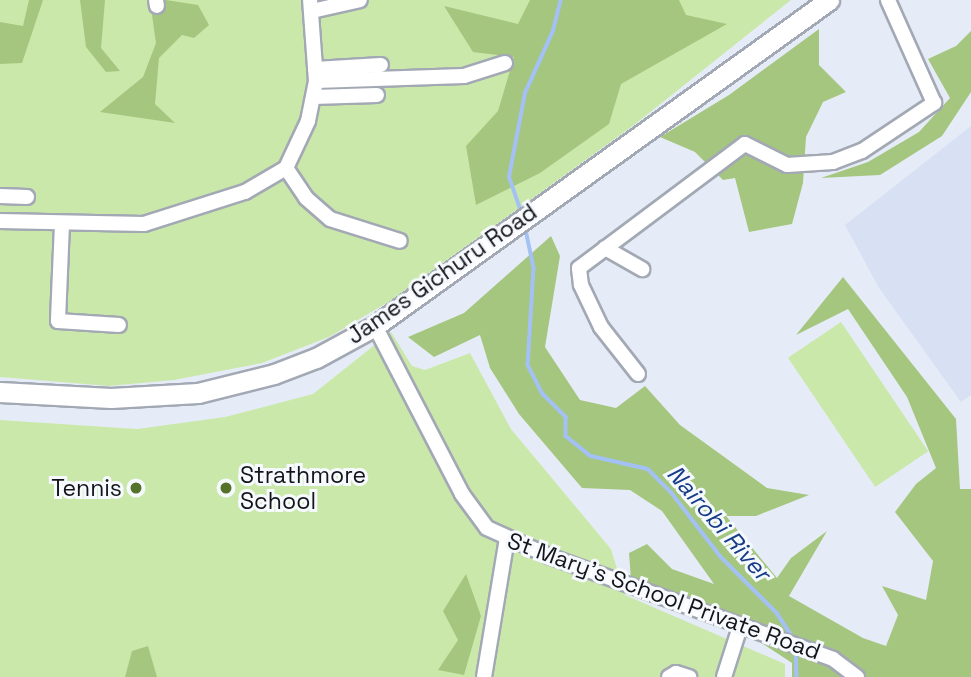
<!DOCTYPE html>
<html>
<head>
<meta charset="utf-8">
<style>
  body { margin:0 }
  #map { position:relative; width:971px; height:677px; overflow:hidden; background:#e6ecf7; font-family:"Space Grotesk",sans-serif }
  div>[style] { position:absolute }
  .built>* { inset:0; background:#d7e1f3 }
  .green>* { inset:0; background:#cbe8ab; transform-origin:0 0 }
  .forest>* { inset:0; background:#a5c67f }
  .stream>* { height:3.5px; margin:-1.75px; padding:0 1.75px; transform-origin:1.75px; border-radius:1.75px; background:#a4c1f6 }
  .roads { filter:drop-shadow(2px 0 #a3a9b4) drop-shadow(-2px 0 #a3a9b4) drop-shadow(0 2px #a3a9b4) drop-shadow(0 -2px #a3a9b4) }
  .street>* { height:14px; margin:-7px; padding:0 7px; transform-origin:7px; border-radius:7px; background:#fff }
  .secondary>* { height:19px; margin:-9.5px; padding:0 9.5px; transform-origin:9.5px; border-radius:9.5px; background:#fff }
  .dots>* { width:19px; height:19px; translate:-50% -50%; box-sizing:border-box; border:4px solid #f6f9fe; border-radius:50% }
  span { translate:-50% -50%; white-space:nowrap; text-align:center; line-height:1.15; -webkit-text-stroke:6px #f6f9fe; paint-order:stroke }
  .street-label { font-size:23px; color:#121418 }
  .poi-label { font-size:23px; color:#121418 }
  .left { translate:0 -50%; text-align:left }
  .right { translate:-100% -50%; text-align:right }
  .water-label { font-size:24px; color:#173c87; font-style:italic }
</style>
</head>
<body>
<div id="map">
  <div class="built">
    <i style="clip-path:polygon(971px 126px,971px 395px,961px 402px,879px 288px,845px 225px)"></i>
  </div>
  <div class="green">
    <i style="clip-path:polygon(0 0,791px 0,634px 125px,390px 301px,329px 337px,262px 363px,174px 380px,109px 386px,0 377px)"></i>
    <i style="left:841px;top:322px;width:156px;height:64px;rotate:56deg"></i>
    <i style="clip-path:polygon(391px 332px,412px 366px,425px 370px,470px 353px,511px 429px,611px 549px,625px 595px,785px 664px,785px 677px,0 677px,0 420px,137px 429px,225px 417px,313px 394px)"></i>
  </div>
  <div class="forest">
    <i style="clip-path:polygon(29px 0,43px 0,22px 63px,0 64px,0 22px,23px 26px)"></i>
    <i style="clip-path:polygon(80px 0,105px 0,101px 48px,120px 71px,106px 72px,86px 47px)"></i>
    <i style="clip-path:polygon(166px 0,198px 5px,209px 25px,194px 38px,182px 35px,159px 58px,155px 104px,175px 123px,100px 112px,143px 77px,156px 43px,152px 15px)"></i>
    <i style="clip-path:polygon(530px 0,679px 0,686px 15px,727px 24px,621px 84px,609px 124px,540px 173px,476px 205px,466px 146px,498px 111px,514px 57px,473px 52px,444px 6px,518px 24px)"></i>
    <i style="clip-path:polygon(819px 29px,819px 65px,846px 92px,823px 102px,806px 137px,803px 183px,792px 224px,749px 232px,735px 178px,723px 180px,695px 152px,660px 137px,729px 95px)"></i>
    <i style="clip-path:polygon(971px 31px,971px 92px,942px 136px,880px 175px,821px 178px,868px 162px,919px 132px,950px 98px,928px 59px,956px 46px)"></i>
    <i style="clip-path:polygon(551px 236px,560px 256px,545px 347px,580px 400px,616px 408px,645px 386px,680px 425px,767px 488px,809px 495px,756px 516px,726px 516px,777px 578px,791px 558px,827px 531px,789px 596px,863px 638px,886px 646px,898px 615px,882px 586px,926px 600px,933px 561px,895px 512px,916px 484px,936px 468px,907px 397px,848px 309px,796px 335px,843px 277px,956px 419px,960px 489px,971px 489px,971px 677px,792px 677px,792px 663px,760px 642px,632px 594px,629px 553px,647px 544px,672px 569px,714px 584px,662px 511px,630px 490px,582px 488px,519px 414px,490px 368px,480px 335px,434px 357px,408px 337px,464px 313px)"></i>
    <i style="clip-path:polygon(466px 574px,481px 616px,464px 675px,438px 670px,458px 640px,443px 611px)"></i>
    <i style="clip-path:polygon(148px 646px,157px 677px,125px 677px,132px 651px)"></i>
  </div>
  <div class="stream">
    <i style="left:522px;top:215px;width:40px;rotate:-108.9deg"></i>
    <i style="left:509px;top:177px;width:86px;rotate:-79.2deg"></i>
    <i style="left:525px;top:93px;width:68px;rotate:-65.7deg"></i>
    <i style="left:553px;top:31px;width:32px;rotate:-76deg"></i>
    <i style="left:525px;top:225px;width:44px;rotate:78.2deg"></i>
    <i style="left:534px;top:268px;width:97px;rotate:93.5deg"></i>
    <i style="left:528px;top:365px;width:33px;rotate:63deg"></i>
    <i style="left:543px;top:394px;width:33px;rotate:45deg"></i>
    <i style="left:566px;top:417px;width:19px;rotate:90deg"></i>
    <i style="left:566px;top:436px;width:32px;rotate:39deg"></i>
    <i style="left:591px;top:456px;width:58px;rotate:12.8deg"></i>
    <i style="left:648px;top:469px;width:33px;rotate:45deg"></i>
    <i style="left:671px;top:492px;width:82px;rotate:52.4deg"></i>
    <i style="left:721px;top:557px;width:79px;rotate:45deg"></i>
    <i style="left:777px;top:613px;width:35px;rotate:57deg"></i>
    <i style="left:796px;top:650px;width:27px;rotate:88deg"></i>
  </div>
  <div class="roads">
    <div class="street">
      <i style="left:156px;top:0;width:6px;rotate:81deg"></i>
      <i style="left:312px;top:11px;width:49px;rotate:-12.9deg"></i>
      <i style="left:315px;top:69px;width:66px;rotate:-3.5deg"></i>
      <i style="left:316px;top:81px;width:148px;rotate:-1.9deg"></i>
      <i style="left:464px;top:76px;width:43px;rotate:-17.6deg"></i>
      <i style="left:313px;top:97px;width:64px;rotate:-1.8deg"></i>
      <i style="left:286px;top:168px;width:36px;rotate:56deg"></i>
      <i style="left:306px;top:198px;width:32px;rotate:41deg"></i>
      <i style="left:330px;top:219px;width:73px;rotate:17.4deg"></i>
      <i style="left:0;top:196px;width:27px;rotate:2deg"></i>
      <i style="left:0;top:221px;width:144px;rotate:1.2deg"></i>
      <i style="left:144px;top:224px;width:106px;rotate:-17.6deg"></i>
      <i style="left:245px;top:192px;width:48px;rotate:-30.3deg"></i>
      <i style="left:286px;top:168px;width:52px;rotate:-64.9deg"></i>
      <i style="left:308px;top:121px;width:41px;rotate:-78.7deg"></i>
      <i style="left:316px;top:81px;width:81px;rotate:-94.2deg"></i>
      <i style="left:62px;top:224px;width:97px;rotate:92.4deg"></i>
      <i style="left:58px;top:321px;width:61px;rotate:3.8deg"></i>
      <i style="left:605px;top:248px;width:43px;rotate:29.6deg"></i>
      <i style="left:375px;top:326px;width:189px;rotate:62.6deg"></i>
      <i style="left:462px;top:494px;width:42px;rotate:53.7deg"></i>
      <i style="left:487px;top:528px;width:68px;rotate:24.3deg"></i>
      <i style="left:549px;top:556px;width:302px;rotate:19.9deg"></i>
      <i style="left:833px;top:659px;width:30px;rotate:37deg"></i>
      <i style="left:638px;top:374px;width:60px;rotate:-128.2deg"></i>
      <i style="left:601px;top:327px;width:47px;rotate:-115.5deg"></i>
      <i style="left:581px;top:285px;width:17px;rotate:-97deg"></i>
      <i style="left:579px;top:268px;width:207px;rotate:-36.8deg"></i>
      <i style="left:745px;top:144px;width:47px;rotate:26.6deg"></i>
      <i style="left:787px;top:165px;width:46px;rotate:-3.7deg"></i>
      <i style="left:833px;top:162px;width:31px;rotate:-21deg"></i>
      <i style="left:862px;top:151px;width:87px;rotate:-33.7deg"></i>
      <i style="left:934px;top:103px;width:113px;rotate:-114.1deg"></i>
      <i style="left:484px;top:677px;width:141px;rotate:-80.6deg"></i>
      <i style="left:669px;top:677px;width:8px;rotate:-30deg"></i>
      <i style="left:676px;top:673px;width:14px;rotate:17deg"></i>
      <i style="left:724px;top:677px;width:52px;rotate:-72.3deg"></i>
    </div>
    <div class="secondary">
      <i style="left:0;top:392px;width:111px;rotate:3.1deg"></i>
      <i style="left:111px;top:398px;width:87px;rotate:-3.3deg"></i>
      <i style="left:198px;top:393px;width:78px;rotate:-14deg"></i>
      <i style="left:274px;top:374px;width:45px;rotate:-20.9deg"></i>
      <i style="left:316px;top:358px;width:67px;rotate:-28.5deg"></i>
      <i style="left:375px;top:326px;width:559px;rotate:-35.68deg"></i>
    </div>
  </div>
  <div class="dots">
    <i style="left:136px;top:488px;background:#547329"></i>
    <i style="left:226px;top:488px;background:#547329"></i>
  </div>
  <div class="street-label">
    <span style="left:442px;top:274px;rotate:-35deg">James Gichuru Road</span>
    <span style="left:664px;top:596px;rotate:20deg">St Mary's School Private Road</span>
  </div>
  <div class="poi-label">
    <span class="left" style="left:240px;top:488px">Strathmore<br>School</span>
    <span class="right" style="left:122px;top:488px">Tennis</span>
  </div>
  <div class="water-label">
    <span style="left:719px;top:523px;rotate:49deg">Nairobi River</span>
  </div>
</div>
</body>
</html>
